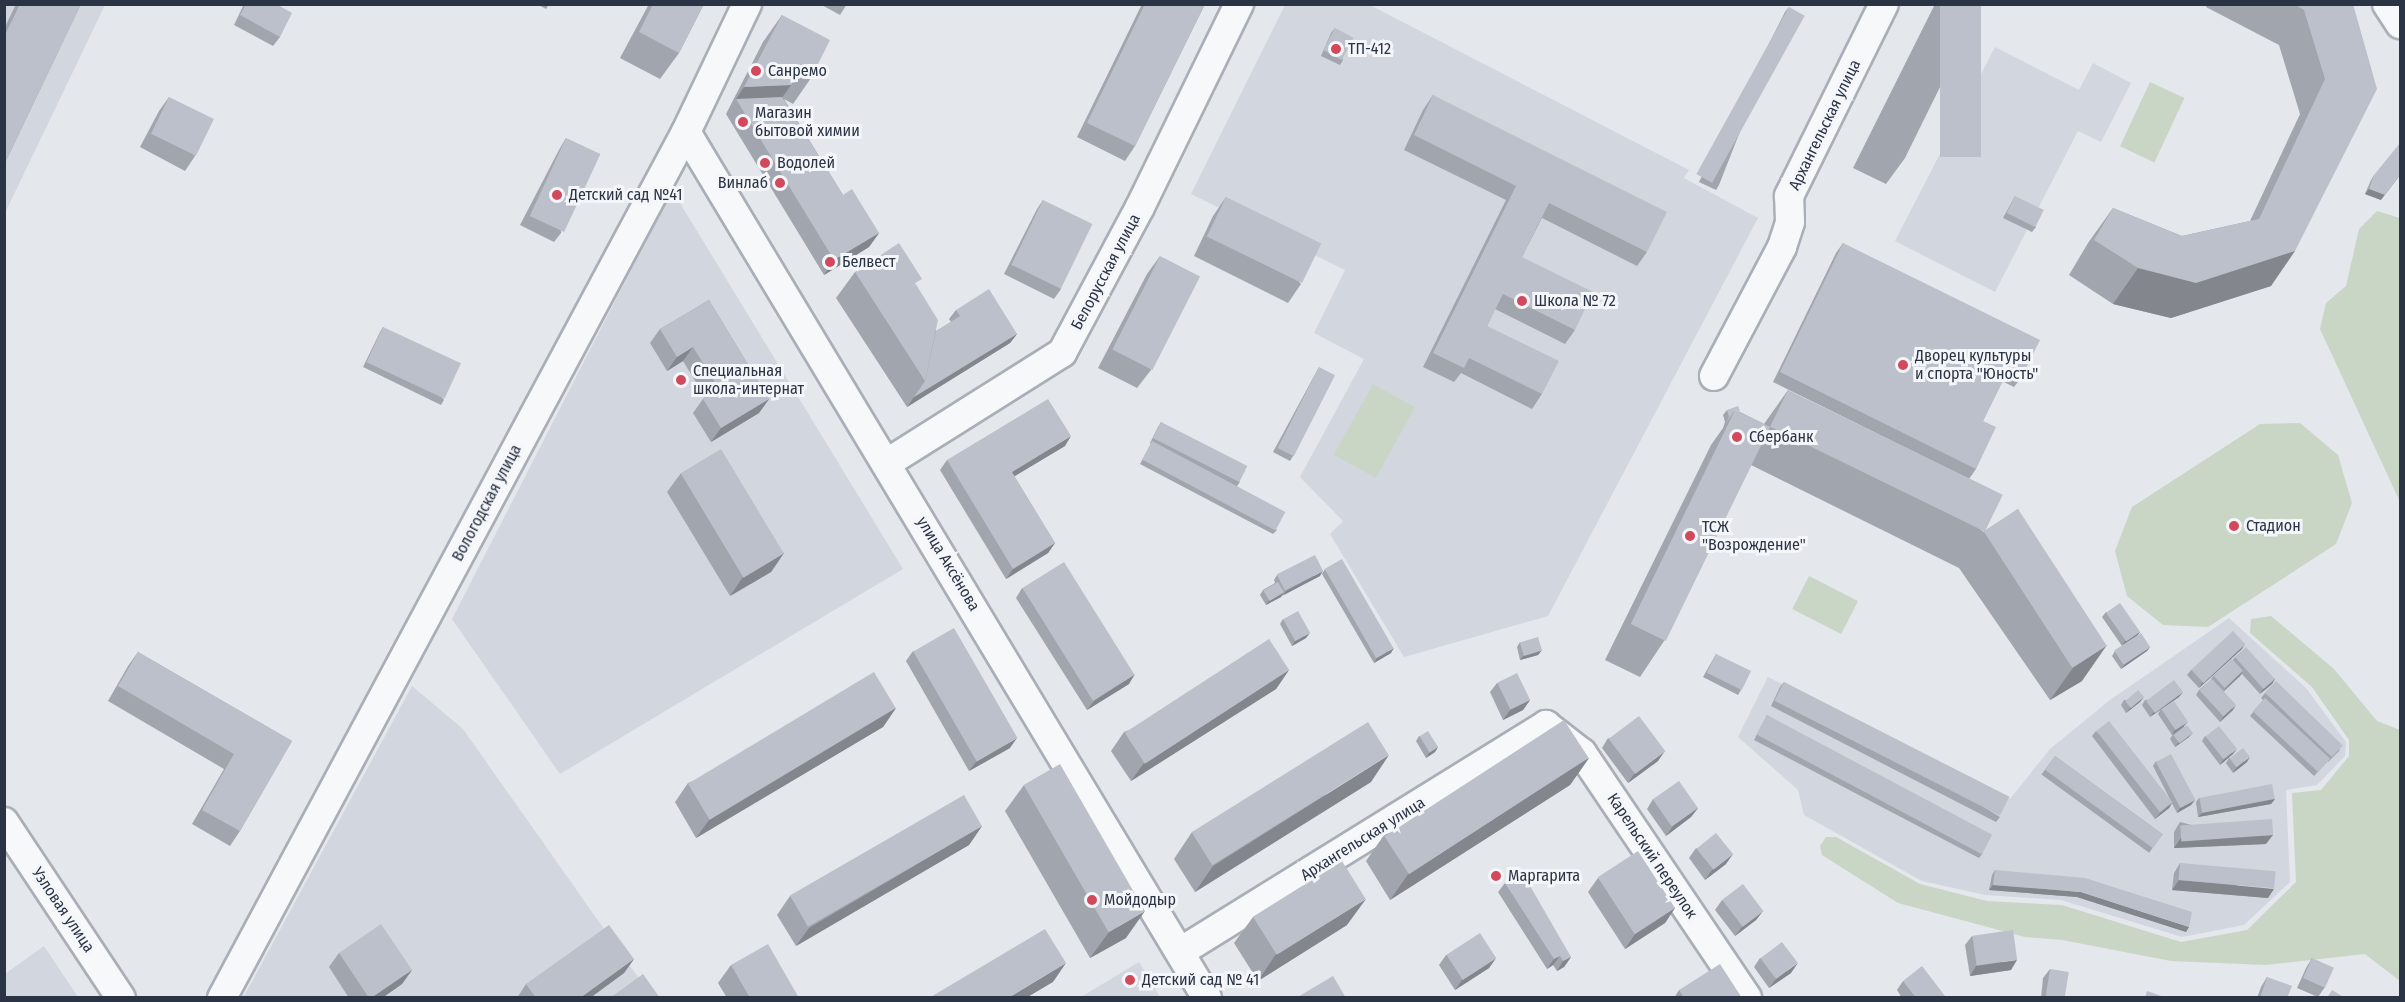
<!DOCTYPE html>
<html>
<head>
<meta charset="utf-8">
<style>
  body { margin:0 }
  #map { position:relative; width:2405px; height:1002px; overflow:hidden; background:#e4e7ec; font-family:"Fira Sans Condensed",sans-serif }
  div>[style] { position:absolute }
  .built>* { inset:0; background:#d2d6de }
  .green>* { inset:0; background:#c9d6c5; transform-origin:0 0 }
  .roads { filter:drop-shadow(2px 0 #a9aeb7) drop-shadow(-2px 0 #a9aeb7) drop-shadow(0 2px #a9aeb7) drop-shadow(0 -2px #a9aeb7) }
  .minor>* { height:28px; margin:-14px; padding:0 14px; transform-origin:14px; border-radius:14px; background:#f7f8fa }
  .wall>* { inset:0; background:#a1a5ae; transform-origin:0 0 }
  .shaded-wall>* { inset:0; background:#83868d }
  .building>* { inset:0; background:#bbc0ca; transform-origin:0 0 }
  .dots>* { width:16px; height:16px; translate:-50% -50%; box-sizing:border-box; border:3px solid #f4f6f9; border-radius:50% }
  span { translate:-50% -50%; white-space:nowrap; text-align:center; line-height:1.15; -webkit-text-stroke:6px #f4f6f9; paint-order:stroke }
  .poi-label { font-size:16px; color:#2b3445 }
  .left { translate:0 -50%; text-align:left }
  .right { translate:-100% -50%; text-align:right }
  .street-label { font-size:16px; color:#2b3445 }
  .frame { position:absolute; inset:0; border:6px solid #2b3445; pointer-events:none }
</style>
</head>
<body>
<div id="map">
  <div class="built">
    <i style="clip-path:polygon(1368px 4px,1689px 170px,1684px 178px,1758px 218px,1548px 616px,1404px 657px,1330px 534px,1343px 521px,1300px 477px,1364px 359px,1314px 333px,1345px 270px,1191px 194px,1285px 5px)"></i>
    <i style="clip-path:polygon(5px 5px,105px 5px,5px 213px)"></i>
    <i style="clip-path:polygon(1995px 47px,2079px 90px,2093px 63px,2131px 83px,2101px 142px,2078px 131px,1995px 292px,1895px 241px)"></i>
    <i style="clip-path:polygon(672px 190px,903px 569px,560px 774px,452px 619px)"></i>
    <i style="clip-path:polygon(2229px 618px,2306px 688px,2346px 742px,2345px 756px,2317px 785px,2286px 790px,2290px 882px,2244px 925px,2182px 937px,2061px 900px,1985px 895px,1922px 881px,1804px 815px,1798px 790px,1738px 737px,1768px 677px,2010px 799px,2050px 749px,2110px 700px)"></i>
    <i style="clip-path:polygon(412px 686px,463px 729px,652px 997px,243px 998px)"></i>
    <i style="clip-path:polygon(44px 946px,78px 997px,5px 997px,5px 974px)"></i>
    <i style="clip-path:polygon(1139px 962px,1160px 997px,1081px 997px)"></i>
  </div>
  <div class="green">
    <i style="left:2150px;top:82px;width:38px;height:71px;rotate:25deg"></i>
    <i style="clip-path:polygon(2377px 211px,2400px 218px,2400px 502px,2320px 329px,2326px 303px,2346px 286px,2359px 229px)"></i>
    <i style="left:1373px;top:384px;width:48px;height:81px;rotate:29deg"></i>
    <i style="clip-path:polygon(2300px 423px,2338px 455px,2352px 503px,2336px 544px,2208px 627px,2163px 625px,2127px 596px,2115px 551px,2132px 507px,2260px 424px)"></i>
    <i style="left:1809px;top:576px;width:55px;height:37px;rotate:27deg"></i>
    <i style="clip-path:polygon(2271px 616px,2334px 669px,2377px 721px,2400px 730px,2400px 981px,2365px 954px,2266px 965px,2171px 961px,2062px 940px,2025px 937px,1898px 903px,1822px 855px,1820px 846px,1826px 837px,1836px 837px,1920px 884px,1987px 901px,2062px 905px,2181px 942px,2247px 930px,2296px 882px,2292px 793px,2321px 790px,2349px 756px,2349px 740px,2312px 687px,2250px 633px,2251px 619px)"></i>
  </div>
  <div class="roads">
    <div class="minor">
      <i style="left:2387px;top:4px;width:24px;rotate:57deg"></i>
      <i style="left:686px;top:132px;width:1011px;rotate:58.97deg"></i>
      <i style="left:1714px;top:376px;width:146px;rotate:-62.2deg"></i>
      <i style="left:1782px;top:247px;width:26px;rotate:-72deg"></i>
      <i style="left:1790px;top:222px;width:26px;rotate:-92deg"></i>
      <i style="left:1789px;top:196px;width:214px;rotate:-63.7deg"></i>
      <i style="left:887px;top:463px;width:207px;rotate:-32.2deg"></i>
      <i style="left:1062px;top:353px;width:166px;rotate:-61.9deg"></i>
      <i style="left:1140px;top:207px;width:226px;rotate:-64deg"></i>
      <i style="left:4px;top:822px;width:211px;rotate:56.4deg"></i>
      <i style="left:1180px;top:952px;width:431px;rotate:-31.8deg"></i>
      <i style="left:1546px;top:725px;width:46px;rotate:37.9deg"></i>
      <i style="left:1582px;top:753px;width:295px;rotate:56deg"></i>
      <i style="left:222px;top:998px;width:982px;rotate:-61.82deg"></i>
      <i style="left:686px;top:132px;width:142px;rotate:-64.5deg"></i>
    </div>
  </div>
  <div class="wall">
    <i style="clip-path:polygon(16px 4px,81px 4px,4px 165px,4px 29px)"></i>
    <i style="clip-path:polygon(244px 4px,276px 4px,280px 37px,273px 46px,234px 25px)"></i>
    <i style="clip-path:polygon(537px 4px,549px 4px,546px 9px)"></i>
    <i style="clip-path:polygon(649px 4px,704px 4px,679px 53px,660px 79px,620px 58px)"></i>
    <i style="clip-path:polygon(820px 4px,847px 4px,840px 15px)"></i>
    <i style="clip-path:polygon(1142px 4px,1205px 4px,1135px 146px,1125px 161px,1077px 137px)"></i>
    <i style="clip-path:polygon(1935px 4px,1981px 4px,1905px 158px,1886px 184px,1853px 168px)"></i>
    <i style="clip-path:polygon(2207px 4px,2353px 4px,2271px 286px,2171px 318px,2113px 304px,2069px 275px,2088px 243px,2113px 208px,2182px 236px,2250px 221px,2300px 114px,2279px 45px,2206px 7px)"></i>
    <i style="clip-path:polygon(1789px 7px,1719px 185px,1716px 190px,1699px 182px,1785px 12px)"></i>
    <i style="clip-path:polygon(782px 15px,811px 78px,793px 104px,784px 99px,843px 195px,879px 233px,869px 247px,824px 275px,726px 114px,763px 42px)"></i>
    <i style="clip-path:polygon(1335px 28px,1343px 60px,1340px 65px,1321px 56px,1331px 33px)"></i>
    <i style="clip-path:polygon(1433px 95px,1647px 252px,1637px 266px,1542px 218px,1522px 257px,1575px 330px,1565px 344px,1495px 309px,1487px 326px,1542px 394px,1532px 409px,1461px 373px,1454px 382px,1423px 367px,1506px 200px,1404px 150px,1423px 110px)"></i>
    <i style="clip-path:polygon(169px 97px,195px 156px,185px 171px,140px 147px,159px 111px)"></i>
    <i style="clip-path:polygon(566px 138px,561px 233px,554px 242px,520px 225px,560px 148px)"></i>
    <i style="clip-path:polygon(2374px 175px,2381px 200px,2365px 194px,2371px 180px)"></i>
    <i style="clip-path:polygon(2015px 196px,2036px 227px,2032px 232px,2003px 218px)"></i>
    <i style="clip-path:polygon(1226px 197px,1301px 284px,1288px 303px,1194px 256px,1213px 216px)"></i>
    <i style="clip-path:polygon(1043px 200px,1061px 289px,1054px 299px,1004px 274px,1037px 209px)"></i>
    <i style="clip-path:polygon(1843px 243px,2021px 378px,2014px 387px,2002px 381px,1983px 421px,1976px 469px,1969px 479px,1773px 382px,1836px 253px)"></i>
    <i style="clip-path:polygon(1160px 256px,1151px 370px,1137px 388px,1098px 368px,1147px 274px)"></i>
    <i style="clip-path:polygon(855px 272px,917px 286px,936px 331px,951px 322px,949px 319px,956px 310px,1017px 334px,1010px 343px,907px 407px,836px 298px)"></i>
    <i style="clip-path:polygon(709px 300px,769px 399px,759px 413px,711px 442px,693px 413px,703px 399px,705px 397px,683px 361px,667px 371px,650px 343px,660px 329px)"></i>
    <i style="clip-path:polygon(383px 327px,444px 400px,441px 405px,363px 367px,380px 332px)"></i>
    <i style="clip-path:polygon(1319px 367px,1293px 456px,1290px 461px,1273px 452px)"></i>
    <i style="clip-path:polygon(1788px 390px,1984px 532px,2018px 509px,2082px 681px,2050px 700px,1959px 568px,1751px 465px,1664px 641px,1640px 677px,1605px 660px,1711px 445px,1723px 428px,1725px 422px,1723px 415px,1727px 410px,1740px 412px,1764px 424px)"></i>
    <i style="clip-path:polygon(1161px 422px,1240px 482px,1237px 486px,1277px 530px,1273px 534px,1140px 464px,1151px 444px,1150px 443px,1158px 427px)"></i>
    <i style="clip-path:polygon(1065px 446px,1014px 476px,1055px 543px,1048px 553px,1006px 579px,940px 470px,947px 460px)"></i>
    <i style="clip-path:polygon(681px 473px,784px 553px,771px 572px,730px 596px,667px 492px)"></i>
    <i style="clip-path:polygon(1325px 569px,1391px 653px,1374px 663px,1322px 574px)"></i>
    <i style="clip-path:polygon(1277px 575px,1320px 576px,1282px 595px,1281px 597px,1266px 605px,1260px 595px,1263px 590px,1275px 583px,1274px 580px)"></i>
    <i style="clip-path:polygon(1022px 588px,1129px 684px,1087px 710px,1016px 598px)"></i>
    <i style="clip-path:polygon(2106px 612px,2140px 632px,2137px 636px,2150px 647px,2147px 651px,2121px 669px,2112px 656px,2115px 651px,2122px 646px,2102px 617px)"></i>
    <i style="clip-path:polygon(1283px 619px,1306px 638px,1292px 646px,1280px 624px)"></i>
    <i style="clip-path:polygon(1520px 642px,1542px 650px,1538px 655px,1520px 660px,1517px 647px)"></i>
    <i style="clip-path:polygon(2242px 649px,2199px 688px,2187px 675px,2191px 670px)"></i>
    <i style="clip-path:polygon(913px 651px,1010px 748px,969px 771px,906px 661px)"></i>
    <i style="clip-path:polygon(138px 652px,292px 741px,240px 831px,230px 846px,192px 824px,224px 769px,108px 701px,128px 666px)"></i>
    <i style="clip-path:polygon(1716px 654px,1741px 690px,1738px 695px,1703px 677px)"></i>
    <i style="clip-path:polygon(2235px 657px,2275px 679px,2272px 684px,2260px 694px,2242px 674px,2223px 691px,2233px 710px,2220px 722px,2196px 695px,2199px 690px,2210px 681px,2213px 676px,2233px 660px)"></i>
    <i style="clip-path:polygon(1289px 670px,1276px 689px,1131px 781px,1111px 751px,1124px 732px)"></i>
    <i style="clip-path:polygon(1784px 682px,2000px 817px,1996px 822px,1771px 706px,1780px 687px)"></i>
    <i style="clip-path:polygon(1497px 683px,1530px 700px,1523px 710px,1503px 720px,1490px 692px)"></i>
    <i style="clip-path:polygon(2265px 693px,2340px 750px,2328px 762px,2328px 761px,2314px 776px,2250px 716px,2263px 700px,2261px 698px)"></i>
    <i style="clip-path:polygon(2179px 697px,2150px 717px,2142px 705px,2145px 700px)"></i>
    <i style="clip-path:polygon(2124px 700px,2140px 702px,2126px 713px,2121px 705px)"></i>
    <i style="clip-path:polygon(896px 708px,883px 727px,696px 838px,675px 802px,688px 783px)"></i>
    <i style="clip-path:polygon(2161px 709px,2184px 726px,2189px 737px,2175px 747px,2170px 739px,2173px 734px,2172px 735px,2158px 714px)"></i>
    <i style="clip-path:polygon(1767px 715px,1983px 853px,1979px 858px,1754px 740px)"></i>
    <i style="clip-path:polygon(2096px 731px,2172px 803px,2169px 808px,2155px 819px,2092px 736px)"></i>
    <i style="clip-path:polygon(1419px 736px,1438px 747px,1435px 752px,1426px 758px,1416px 741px)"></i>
    <i style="clip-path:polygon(2205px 736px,2233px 754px,2220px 765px,2202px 741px)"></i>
    <i style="clip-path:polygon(1608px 738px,1658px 761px,1628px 783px,1602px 748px)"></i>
    <i style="left:2055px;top:756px;width:133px;height:23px;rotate:36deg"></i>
    <i style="clip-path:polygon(1589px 758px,1570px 785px,1390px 900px,1366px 861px,1384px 835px)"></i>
    <i style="clip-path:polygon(2229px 758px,2247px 762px,2233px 773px,2226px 763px)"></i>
    <i style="clip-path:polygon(2156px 761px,2195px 800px,2191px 805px,2177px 813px,2153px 766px)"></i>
    <i style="clip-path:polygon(1371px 782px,1195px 892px,1174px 859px,1192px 832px)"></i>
    <i style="clip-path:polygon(1024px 785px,1126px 938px,1090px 958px,1005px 811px)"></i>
    <i style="clip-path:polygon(2199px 798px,2275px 799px,2271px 804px,2198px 817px,2196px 802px)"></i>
    <i style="clip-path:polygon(1653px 799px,1698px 808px,1691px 817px,1666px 836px,1647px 809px)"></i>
    <i style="clip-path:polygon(2180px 822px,2266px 844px,2174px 848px,2174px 832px)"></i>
    <i style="clip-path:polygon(982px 826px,969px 845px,796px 946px,777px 915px,790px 896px)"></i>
    <i style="clip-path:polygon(1696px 848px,1726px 864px,1705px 880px,1689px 858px)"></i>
    <i style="clip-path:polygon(2180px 863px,2268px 898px,2172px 890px,2174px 873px)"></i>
    <i style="clip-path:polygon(1995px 870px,2189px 927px,2186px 932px,2077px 897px,1989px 890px,1992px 875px)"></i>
    <i style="clip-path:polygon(1598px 878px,1675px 908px,1665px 923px,1625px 949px,1588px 892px)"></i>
    <i style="clip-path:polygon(1505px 883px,1571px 957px,1564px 967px,1557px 971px,1553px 965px,1547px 969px,1498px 892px)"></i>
    <i style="clip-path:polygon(1722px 900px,1763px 911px,1756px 920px,1735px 936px,1715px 910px)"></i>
    <i style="clip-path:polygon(1253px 917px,1347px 925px,1258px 981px,1234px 943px)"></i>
    <i style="clip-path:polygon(1972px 936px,2011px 970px,1970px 976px,1965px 945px)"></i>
    <i style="clip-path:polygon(339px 953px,412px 970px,402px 984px,382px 998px,349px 998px,329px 967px)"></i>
    <i style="clip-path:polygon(1446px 955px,1496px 958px,1489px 968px,1455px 990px,1439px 965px)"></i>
    <i style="clip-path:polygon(1760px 958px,1791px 973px,1769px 988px,1754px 967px)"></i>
    <i style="clip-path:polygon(2312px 958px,2325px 987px,2318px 997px,2297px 988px,2306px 968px)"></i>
    <i style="clip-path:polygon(634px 959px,624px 973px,590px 998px,517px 998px,526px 984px)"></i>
    <i style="clip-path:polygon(731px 965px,799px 998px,727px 998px,718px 983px)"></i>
    <i style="clip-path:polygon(2050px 969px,2065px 998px,2041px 998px,2043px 978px)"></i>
    <i style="clip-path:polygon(2267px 977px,2287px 998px,2257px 998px,2261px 987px)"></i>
    <i style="clip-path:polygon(1903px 981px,1944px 998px,1902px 998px,1897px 990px)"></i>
    <i style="clip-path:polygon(1679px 990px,1742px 998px,1674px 998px)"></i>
  </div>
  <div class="shaded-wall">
    <i style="clip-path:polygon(791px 85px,772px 112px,736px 99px,744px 87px)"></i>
    <i style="clip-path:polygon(2400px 175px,2381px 200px,2365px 194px,2369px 189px)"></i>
    <i style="clip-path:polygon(879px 233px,869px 247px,824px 275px,834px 260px)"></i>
    <i style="clip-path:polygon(2295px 251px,2271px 286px,2171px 318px,2113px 304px,2138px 268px)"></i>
    <i style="clip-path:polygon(1017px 334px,1010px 343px,907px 407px,914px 397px)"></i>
    <i style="clip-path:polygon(693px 347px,683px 361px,667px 371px,677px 357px)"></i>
    <i style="clip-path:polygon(769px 399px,759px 413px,711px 442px,721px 428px)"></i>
    <i style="clip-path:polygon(1071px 436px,1065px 446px,1005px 482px,1012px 472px)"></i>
    <i style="clip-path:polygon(1055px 543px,1048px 553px,1006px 579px,1013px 569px)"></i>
    <i style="clip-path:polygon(784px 553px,771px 572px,730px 596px,743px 577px)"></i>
    <i style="clip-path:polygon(1323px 571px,1320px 576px,1282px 596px,1286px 591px)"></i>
    <i style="clip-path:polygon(1284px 592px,1281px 597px,1266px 605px,1269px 600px)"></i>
    <i style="clip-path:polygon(2140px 632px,2136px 637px,2122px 646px,2125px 641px)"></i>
    <i style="clip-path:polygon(1310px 633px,1306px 638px,1292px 646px,1295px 641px)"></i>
    <i style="clip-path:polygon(2245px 644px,2242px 649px,2199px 688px,2202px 683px)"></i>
    <i style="clip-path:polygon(2107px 645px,2082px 681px,2050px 700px,2075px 665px)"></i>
    <i style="clip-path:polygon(2150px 647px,2147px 651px,2121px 669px,2125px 664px)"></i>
    <i style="clip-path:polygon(1394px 648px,1391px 653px,1374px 663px,1377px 658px)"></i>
    <i style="clip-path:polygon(1542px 650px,1538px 655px,1520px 660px,1524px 655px)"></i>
    <i style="clip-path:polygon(1289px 670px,1276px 689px,1131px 781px,1144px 763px)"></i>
    <i style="clip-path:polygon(2243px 671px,2240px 676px,2221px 694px,2225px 689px)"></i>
    <i style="clip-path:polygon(1135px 674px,1129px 684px,1087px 710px,1094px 701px)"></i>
    <i style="clip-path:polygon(2275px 679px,2272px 684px,2260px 694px,2263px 689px)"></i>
    <i style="clip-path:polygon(2183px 692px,2179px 697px,2150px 717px,2154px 712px)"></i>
    <i style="clip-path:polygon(2144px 697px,2140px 702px,2126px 713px,2130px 708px)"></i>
    <i style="clip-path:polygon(1530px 700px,1523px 710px,1503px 720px,1510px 710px)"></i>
    <i style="clip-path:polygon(2236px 705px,2233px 710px,2220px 722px,2223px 717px)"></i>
    <i style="clip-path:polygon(896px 708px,883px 727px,696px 838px,709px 820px)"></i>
    <i style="clip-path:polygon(2188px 722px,2184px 726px,2172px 735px,2175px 730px)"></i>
    <i style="clip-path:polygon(2193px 733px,2189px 737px,2175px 747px,2179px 742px)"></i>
    <i style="clip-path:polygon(1017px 738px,1010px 748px,969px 771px,976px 762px)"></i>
    <i style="clip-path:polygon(1438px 747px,1435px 752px,1426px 758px,1429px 753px)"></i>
    <i style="clip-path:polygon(2237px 749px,2233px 754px,2220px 765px,2223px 760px)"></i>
    <i style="clip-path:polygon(1665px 751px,1658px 761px,1628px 783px,1634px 774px)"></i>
    <i style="clip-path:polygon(1389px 755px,1371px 782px,1195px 892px,1213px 866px)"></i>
    <i style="clip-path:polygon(2250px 757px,2247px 762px,2233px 773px,2236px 768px)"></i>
    <i style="clip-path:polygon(1589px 758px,1570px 785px,1390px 900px,1409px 873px)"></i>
    <i style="clip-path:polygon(2275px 799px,2271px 804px,2198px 817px,2202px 813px)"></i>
    <i style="clip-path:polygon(2195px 800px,2191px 805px,2177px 813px,2180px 808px)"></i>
    <i style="clip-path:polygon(2172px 803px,2169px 808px,2155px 819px,2159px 814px)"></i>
    <i style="clip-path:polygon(1698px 808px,1691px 817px,1666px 836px,1673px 826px)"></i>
    <i style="clip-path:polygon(982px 826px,969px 845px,796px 946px,809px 928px)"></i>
    <i style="clip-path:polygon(2273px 835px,2266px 844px,2174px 848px,2181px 838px)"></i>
    <i style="clip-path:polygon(1733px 854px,1726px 864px,1705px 880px,1712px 870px)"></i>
    <i style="clip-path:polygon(2179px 880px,2274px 889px,2268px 898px,2172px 890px)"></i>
    <i style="clip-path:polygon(1993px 885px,2081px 892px,2189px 927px,2186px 932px,2077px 897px,1989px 890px)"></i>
    <i style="clip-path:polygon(1366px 899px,1347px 925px,1258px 981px,1276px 954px)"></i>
    <i style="clip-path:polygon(1675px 908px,1665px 923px,1625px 949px,1635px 934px)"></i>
    <i style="clip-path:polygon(1145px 911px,1126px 938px,1090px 958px,1109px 932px)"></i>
    <i style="clip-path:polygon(1763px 911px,1756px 920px,1735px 936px,1742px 927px)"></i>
    <i style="clip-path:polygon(1560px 956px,1553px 965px,1547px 969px,1554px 959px)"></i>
    <i style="clip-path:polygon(1571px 957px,1564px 967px,1557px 971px,1563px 961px)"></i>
    <i style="clip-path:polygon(1496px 958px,1489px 968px,1455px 990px,1462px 980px)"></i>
    <i style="clip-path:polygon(634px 959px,624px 973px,590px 998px,580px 998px)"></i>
    <i style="clip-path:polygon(2017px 960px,2011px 970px,1970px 976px,1976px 966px)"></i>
    <i style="clip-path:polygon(1066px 963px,1053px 982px,1026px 998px,1008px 998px)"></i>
    <i style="clip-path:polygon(1798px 963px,1791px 973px,1769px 988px,1776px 979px)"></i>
    <i style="clip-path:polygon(412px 970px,402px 984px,382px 998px,371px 998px)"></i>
  </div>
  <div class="building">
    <i style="clip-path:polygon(20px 4px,81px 4px,4px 165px,4px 37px)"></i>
    <i style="clip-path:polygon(246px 4px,276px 4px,292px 13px,280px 37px,240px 15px)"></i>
    <i style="clip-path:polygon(653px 4px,704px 4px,679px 53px,639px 32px)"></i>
    <i style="clip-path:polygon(1145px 4px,1205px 4px,1135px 146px,1087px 123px)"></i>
    <i style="left:1940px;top:4px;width:41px;height:153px"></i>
    <i style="clip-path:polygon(2294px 4px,2353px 4px,2377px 89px,2295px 251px,2196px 283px,2138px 268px,2094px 240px,2113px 208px,2182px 236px,2259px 219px,2325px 79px,2304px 10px)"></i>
    <i style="left:1789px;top:7px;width:18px;height:191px;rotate:29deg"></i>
    <i style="clip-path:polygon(782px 15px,830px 40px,811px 78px,798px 71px,791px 85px,744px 87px)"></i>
    <i style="left:1335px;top:28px;width:21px;height:25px;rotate:28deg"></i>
    <i style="clip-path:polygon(1433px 95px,1667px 212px,1647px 252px,1549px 203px,1522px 257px,1593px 292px,1575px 330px,1503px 294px,1487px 326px,1559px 361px,1542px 394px,1469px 358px,1464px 368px,1433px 353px,1516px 186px,1414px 135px)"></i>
    <i style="left:169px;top:97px;width:50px;height:41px;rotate:26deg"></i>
    <i style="clip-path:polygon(782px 97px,843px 195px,852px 189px,879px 233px,834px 260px,736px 99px)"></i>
    <i style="left:566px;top:138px;width:38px;height:86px;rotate:25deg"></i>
    <i style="clip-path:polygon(2400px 143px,2400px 175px,2385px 195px,2369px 189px,2374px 175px)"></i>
    <i style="left:2015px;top:196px;width:32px;height:19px;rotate:26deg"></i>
    <i style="left:1226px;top:197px;width:106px;height:44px;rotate:26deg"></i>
    <i style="left:1043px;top:200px;width:55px;height:72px;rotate:26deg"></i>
    <i style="clip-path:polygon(899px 243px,922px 279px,915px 283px,938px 320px,925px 381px,855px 272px)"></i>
    <i style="clip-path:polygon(1843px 243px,2040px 340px,2021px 378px,2008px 371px,1983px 421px,1996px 427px,1976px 469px,1780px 372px)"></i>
    <i style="left:1160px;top:256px;width:45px;height:105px;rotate:27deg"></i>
    <i style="clip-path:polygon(989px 289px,1017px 334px,914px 397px,925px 381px,936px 331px,960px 316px,956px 310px)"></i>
    <i style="clip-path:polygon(709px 300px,769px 399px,721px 428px,703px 399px,719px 389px,693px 347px,677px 357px,660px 329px)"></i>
    <i style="left:383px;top:327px;width:86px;height:39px;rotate:25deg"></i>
    <i style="left:1319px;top:367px;width:18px;height:91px;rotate:27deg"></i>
    <i style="left:1788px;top:390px;width:239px;height:41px;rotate:26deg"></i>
    <i style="clip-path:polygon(1048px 399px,1071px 436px,1012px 472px,1055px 543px,1013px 569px,947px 460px)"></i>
    <i style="clip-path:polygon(1738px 406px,1740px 412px,1735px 410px,1726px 423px,1729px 417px,1727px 410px)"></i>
    <i style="left:1735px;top:410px;width:39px;height:238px;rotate:26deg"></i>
    <i style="left:1161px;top:422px;width:97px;height:18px;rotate:27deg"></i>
    <i style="left:1152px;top:441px;width:151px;height:21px;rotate:28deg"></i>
    <i style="left:721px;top:449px;width:122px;height:47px;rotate:59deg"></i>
    <i style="left:2018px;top:509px;width:163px;height:41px;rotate:57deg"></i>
    <i style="left:1315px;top:555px;width:18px;height:43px;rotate:63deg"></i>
    <i style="left:1342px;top:559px;width:103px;height:20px;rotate:60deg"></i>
    <i style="left:1064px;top:562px;width:133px;height:49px;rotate:58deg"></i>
    <i style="left:1278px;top:582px;width:12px;height:17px;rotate:59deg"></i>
    <i style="left:2120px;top:603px;width:35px;height:17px;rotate:55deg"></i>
    <i style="left:1298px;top:611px;width:25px;height:17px;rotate:61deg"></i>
    <i style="left:954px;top:628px;width:127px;height:47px;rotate:60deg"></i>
    <i style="left:2233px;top:631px;width:18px;height:57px;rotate:47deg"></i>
    <i style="left:2141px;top:633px;width:17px;height:32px;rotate:57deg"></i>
    <i style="left:1538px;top:637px;width:14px;height:19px;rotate:73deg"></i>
    <i style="left:1269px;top:639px;width:37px;height:172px;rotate:57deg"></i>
    <i style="left:2246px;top:647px;width:43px;height:15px;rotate:48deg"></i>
    <i style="clip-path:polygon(138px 652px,292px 741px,240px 831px,202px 810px,234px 754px,118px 686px)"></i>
    <i style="left:1716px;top:654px;width:39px;height:21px;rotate:26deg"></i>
    <i style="left:2232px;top:659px;width:16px;height:25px;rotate:47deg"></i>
    <i style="left:874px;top:672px;width:42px;height:217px;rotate:59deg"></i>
    <i style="left:1517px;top:673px;width:30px;height:22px;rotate:64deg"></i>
    <i style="left:2212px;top:679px;width:35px;height:17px;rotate:47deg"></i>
    <i style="left:2174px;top:680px;width:15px;height:35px;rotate:53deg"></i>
    <i style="left:2276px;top:681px;width:93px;height:16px;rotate:44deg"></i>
    <i style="left:1784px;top:682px;width:253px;height:21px;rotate:27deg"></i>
    <i style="left:2138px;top:690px;width:9px;height:17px;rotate:49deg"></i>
    <i style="left:2265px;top:698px;width:89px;height:18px;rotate:43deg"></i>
    <i style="left:2174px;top:701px;width:25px;height:15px;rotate:56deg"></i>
    <i style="left:1767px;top:715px;width:255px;height:22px;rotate:28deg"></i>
    <i style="left:1639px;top:716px;width:44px;height:38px;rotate:53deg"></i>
    <i style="left:1564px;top:720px;width:45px;height:214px;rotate:57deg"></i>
    <i style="left:2109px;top:721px;width:103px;height:16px;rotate:52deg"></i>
    <i style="left:1368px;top:722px;width:39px;height:208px;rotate:58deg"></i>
    <i style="left:2187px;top:725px;width:10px;height:17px;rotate:53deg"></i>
    <i style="left:2219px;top:726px;width:29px;height:17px;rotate:52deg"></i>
    <i style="left:1428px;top:731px;width:19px;height:10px;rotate:58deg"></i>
    <i style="left:2243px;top:748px;width:11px;height:17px;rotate:52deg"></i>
    <i style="left:2171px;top:754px;width:52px;height:17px;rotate:62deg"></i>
    <i style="left:2055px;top:756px;width:133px;height:17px;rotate:36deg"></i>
    <i style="left:1060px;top:764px;width:170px;height:42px;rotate:60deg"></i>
    <i style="left:1679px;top:781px;width:33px;height:32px;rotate:55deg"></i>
    <i style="left:2272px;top:784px;width:15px;height:74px;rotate:79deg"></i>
    <i style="left:964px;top:795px;width:36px;height:201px;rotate:60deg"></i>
    <i style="left:2272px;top:819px;width:16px;height:92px;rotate:86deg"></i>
    <i style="left:1716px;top:833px;width:27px;height:25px;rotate:51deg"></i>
    <i style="left:1638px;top:851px;width:68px;height:48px;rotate:57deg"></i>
    <i style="left:1342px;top:861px;width:45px;height:105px;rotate:58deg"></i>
    <i style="left:2180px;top:863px;width:96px;height:17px;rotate:5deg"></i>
    <i style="clip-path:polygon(1995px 870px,2085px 878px,2192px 912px,2189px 927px,2081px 892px,1993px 885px)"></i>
    <i style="clip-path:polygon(1522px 872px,1571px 957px,1563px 961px,1560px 956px,1554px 959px,1505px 883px)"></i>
    <i style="left:1743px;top:884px;width:34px;height:26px;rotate:53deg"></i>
    <i style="clip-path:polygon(381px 924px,412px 970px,371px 998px,369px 998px,339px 953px)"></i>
    <i style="clip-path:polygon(609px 925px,634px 959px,580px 998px,536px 998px,526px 984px)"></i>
    <i style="clip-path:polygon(1045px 929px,1066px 963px,1008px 998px,929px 998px)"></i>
    <i style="left:2013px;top:930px;width:30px;height:41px;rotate:82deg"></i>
    <i style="left:1480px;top:933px;width:30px;height:40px;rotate:57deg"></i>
    <i style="left:1782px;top:942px;width:26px;height:27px;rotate:53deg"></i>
    <i style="clip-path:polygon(768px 944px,799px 998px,750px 998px,731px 965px)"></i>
    <i style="left:2312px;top:958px;width:24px;height:22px;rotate:24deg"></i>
    <i style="clip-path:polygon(1720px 964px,1742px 998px,1684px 998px,1679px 990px)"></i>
    <i style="clip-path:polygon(1922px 966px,1945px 996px,1943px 998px,1916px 998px,1903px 981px)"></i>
    <i style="left:2050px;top:969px;width:19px;height:29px;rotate:9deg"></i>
    <i style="clip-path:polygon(643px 974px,660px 998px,610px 998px)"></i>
    <i style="clip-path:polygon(1333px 976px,1346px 998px,1296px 998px)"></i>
    <i style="clip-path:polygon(2267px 977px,2292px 986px,2287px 998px,2260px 998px)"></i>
    <i style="clip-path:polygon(2332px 990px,2345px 998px,2327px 998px)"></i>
    <i style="clip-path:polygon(2147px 991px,2167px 998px,2145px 998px)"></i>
  </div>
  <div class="dots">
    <i style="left:1336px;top:49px;background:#d1495b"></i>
    <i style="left:756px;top:71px;background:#d1495b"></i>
    <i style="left:743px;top:122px;background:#d1495b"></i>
    <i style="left:765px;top:163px;background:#d1495b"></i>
    <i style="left:780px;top:183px;background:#d1495b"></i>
    <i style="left:557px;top:195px;background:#d1495b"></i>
    <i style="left:830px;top:262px;background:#d1495b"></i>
    <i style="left:1522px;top:301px;background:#d1495b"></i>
    <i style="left:1903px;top:365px;background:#d1495b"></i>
    <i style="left:681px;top:380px;background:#d1495b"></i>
    <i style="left:1737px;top:437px;background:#d1495b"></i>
    <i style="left:2234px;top:526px;background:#d1495b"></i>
    <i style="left:1690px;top:536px;background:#d1495b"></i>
    <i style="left:1496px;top:876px;background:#d1495b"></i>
    <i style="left:1092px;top:900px;background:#d1495b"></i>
    <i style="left:1130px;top:980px;background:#d1495b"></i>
  </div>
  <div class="poi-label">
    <span class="left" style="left:1348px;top:49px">ТП-412</span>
    <span class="left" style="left:768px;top:71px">Санремо</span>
    <span class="left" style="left:755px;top:122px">Магазин<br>бытовой химии</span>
    <span class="left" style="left:777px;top:163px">Водолей</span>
    <span class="right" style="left:768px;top:183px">Винлаб</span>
    <span class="left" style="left:569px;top:195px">Детский сад №41</span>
    <span class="left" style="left:842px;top:262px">Белвест</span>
    <span class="left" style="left:1534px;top:301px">Школа № 72</span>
    <span class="left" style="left:1915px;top:365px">Дворец культуры<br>и спорта "Юность"</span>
    <span class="left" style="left:693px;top:380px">Специальная<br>школа-интернат</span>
    <span class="left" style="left:1749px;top:437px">Сбербанк</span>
    <span class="left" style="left:2246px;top:526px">Стадион</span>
    <span class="left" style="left:1702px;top:536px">ТСЖ<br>"Возрождение"</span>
    <span class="left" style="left:1508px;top:876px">Маргарита</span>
    <span class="left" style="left:1104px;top:900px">Мойдодыр</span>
    <span class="left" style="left:1142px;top:980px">Детский сад № 41</span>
  </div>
  <div class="street-label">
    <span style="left:1825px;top:125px;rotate:-64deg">Архангельская улица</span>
    <span style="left:1106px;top:272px;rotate:-62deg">Белорусская улица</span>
    <span style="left:487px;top:503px;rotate:-62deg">Вологодская улица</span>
    <span style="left:948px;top:564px;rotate:59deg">улица Аксёнова</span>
    <span style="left:1363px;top:839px;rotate:-32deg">Архангельская улица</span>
    <span style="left:1652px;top:856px;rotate:56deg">Карельский переулок</span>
    <span style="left:63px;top:910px;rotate:56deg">Узловая улица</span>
  </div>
  <div class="frame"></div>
</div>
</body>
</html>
